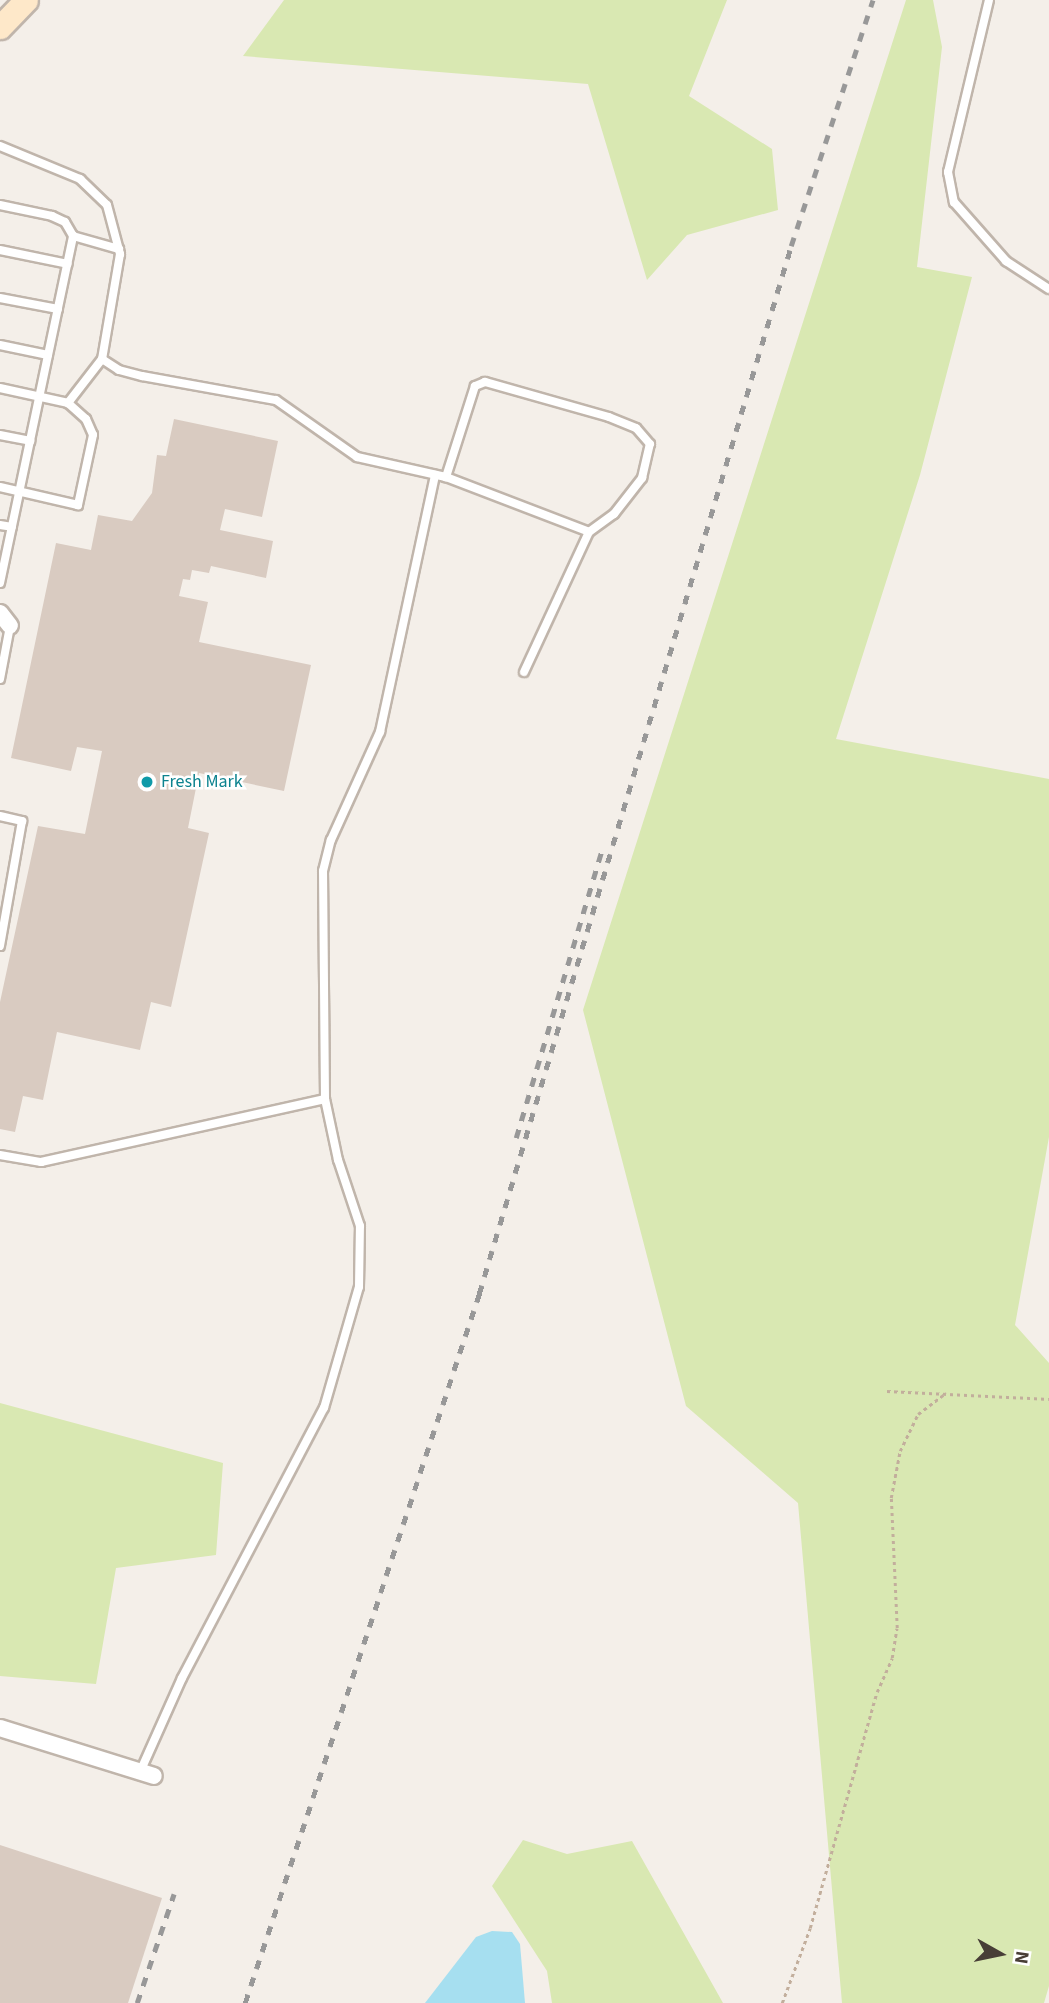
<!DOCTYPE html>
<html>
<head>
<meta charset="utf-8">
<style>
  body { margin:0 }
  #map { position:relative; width:1049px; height:2003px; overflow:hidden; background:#f4efe9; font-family:"Source Sans 3",sans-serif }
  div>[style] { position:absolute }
  .green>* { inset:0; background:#d9e8b2 }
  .water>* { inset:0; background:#a6dff0 }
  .building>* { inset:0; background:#d9cbc1 }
  .path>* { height:2.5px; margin-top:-1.25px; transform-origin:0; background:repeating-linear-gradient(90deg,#c2ae9c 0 3.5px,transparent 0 7px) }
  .roads { filter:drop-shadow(2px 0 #c0b5ab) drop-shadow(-2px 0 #c0b5ab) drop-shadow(0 2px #c0b5ab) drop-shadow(0 -2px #c0b5ab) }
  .service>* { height:8px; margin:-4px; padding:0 4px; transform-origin:4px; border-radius:4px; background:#fff }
  .minor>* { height:16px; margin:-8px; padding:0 8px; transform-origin:8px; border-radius:8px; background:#fff }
  .secondary>* { height:23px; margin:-11.5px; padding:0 11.5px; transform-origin:11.5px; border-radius:11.5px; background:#fee8c9 }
  .rail>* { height:4.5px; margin-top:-2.25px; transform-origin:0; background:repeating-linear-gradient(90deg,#989898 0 9px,transparent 0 18px) }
  .dots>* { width:19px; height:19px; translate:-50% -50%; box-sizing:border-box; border:4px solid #fff; border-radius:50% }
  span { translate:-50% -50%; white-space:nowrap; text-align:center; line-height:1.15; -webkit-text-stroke:5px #fff; paint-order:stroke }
  .culture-label { font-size:18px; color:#0d838f }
  .left { translate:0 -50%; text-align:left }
  .north { position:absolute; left:965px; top:1919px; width:70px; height:70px; -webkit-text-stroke:5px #fff; paint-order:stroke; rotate:99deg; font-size:19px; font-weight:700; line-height:28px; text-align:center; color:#483e37 }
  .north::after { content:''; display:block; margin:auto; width:24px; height:32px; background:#483e37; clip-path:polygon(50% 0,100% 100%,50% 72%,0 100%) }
</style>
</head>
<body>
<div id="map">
  <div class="green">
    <i style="clip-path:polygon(284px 0,727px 0,689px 96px,772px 149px,778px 210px,687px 235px,647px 280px,588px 84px,243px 56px)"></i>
    <i style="clip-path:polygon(906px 0,933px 0,942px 47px,917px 267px,972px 277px,920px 475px,836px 739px,1049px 779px,1049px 1137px,1015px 1325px,1049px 1363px,1049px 1986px,1044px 2003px,842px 2003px,798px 1503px,686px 1406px,583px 1010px)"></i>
    <i style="clip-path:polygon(0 1403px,223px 1463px,216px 1555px,116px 1568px,96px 1684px,0 1676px)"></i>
    <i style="clip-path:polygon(523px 1840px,567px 1854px,632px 1841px,723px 2003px,552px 2003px,547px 1971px,492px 1886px)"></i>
  </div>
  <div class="water">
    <i style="clip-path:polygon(492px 1931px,512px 1932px,520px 1944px,525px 2003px,425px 2003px,476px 1937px)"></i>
  </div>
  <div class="building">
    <i style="clip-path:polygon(174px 419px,278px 441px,262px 517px,225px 509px,220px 530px,273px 541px,266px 578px,211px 566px,209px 573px,192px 570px,190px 580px,183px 579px,179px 596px,208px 602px,199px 642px,311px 665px,284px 791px,199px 773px,188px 828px,209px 833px,171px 1007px,151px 1002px,140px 1050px,57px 1032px,43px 1100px,23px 1096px,15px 1132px,0 1129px,0 1002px,38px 826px,85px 834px,102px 751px,77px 747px,71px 771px,11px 758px,56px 543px,91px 550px,98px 515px,132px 521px,152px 493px,157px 455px,166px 456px)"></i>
    <i style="clip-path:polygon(0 1845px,162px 1898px,128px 2003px,0 2003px)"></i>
  </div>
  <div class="path">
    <i style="left:887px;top:1391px;width:162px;rotate:2.8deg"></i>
    <i style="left:782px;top:2003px;width:80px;rotate:-69.5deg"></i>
    <i style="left:810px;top:1928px;width:245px;rotate:-74.2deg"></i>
    <i style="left:877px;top:1692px;width:37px;rotate:-66deg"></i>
    <i style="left:892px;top:1658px;width:30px;rotate:-81deg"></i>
    <i style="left:897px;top:1628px;width:130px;rotate:-92.6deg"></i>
    <i style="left:891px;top:1498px;width:48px;rotate:-79.2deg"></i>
    <i style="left:900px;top:1451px;width:41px;rotate:-64.1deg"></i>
    <i style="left:918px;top:1414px;width:35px;rotate:-37deg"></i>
  </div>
  <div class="roads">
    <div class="service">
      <i style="left:989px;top:0;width:177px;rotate:103.4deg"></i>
      <i style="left:948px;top:172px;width:31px;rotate:79deg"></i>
      <i style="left:954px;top:202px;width:79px;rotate:48.6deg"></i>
      <i style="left:1006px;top:261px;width:51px;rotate:33.1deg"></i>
      <i style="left:0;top:146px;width:87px;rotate:22.4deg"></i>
      <i style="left:80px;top:179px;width:37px;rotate:44deg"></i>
      <i style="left:107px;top:205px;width:51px;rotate:75.1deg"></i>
      <i style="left:120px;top:254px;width:107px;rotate:99.7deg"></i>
      <i style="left:102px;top:359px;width:56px;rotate:127.7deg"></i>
      <i style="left:0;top:205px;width:53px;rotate:11.9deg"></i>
      <i style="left:52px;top:216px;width:14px;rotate:25deg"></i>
      <i style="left:65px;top:222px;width:16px;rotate:60deg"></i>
      <i style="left:73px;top:236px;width:48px;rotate:15.8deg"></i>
      <i style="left:0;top:250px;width:69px;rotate:11.6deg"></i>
      <i style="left:0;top:298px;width:59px;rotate:10.7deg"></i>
      <i style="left:0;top:345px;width:49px;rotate:11.8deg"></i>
      <i style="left:102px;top:359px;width:20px;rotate:33deg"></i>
      <i style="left:119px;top:370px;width:24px;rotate:15deg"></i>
      <i style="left:142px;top:376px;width:136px;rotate:10.2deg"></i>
      <i style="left:276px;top:400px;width:99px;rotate:35.1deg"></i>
      <i style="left:357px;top:457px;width:91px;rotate:12.7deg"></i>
      <i style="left:446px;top:477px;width:153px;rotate:21deg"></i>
      <i style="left:589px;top:532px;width:31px;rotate:-36deg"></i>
      <i style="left:614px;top:514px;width:46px;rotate:-52.1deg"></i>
      <i style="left:642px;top:478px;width:35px;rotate:-77deg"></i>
      <i style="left:650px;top:444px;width:21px;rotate:-131deg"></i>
      <i style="left:636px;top:428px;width:29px;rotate:-158deg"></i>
      <i style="left:609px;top:417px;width:129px;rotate:-164.2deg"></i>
      <i style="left:485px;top:382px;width:11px;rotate:158deg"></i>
      <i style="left:475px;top:386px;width:96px;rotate:107.7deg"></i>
      <i style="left:0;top:388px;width:70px;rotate:12.4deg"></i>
      <i style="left:68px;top:403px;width:24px;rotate:42deg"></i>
      <i style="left:86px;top:419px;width:17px;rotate:66deg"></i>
      <i style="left:93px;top:435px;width:72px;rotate:102.1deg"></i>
      <i style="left:78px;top:505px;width:80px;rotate:-167deg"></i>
      <i style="left:0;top:435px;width:31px;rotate:11deg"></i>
      <i style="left:0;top:525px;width:12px;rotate:9deg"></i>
      <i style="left:0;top:583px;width:355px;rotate:-78.1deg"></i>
      <i style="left:524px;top:672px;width:154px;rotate:-65.1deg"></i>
      <i style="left:0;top:679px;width:54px;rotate:-79.3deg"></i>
      <i style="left:0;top:816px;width:23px;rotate:13deg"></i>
      <i style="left:22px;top:821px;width:127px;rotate:100deg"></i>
      <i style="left:0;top:1155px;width:42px;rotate:9.7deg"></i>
      <i style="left:41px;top:1162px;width:291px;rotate:-12.5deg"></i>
      <i style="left:140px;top:1772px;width:103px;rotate:-65.9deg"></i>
      <i style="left:182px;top:1678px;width:305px;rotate:-62.3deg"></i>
      <i style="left:324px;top:1408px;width:126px;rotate:-73.9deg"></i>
      <i style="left:359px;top:1287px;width:61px;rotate:-89.1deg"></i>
      <i style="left:360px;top:1226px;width:70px;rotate:-108.4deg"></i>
      <i style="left:338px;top:1160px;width:62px;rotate:-102deg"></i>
      <i style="left:325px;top:1099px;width:228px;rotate:-90.5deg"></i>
      <i style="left:323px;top:871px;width:32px;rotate:-76deg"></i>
      <i style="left:331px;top:840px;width:119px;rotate:-65.6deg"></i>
      <i style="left:380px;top:732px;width:263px;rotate:-77.9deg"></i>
    </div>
    <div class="minor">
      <i style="left:0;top:613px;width:16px;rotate:52deg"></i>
      <i style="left:0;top:1728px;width:161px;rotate:17.3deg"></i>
    </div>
    <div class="secondary">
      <i style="left:0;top:27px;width:37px;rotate:-46deg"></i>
    </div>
  </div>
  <div class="rail">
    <i style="left:516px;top:1138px;width:302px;rotate:-73.4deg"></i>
    <i style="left:137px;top:2003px;width:115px;rotate:-71.3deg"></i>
    <i style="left:245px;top:2003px;width:747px;rotate:-71.73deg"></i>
    <i style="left:479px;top:1294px;width:1093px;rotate:-73.42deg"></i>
    <i style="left:791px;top:246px;width:259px;rotate:-71.6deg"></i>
  </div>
  <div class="dots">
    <i style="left:147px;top:782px;background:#0f9aa8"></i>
  </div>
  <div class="culture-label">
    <span class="left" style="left:161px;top:782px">Fresh Mark</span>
  </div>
  <div class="north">N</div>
</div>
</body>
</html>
